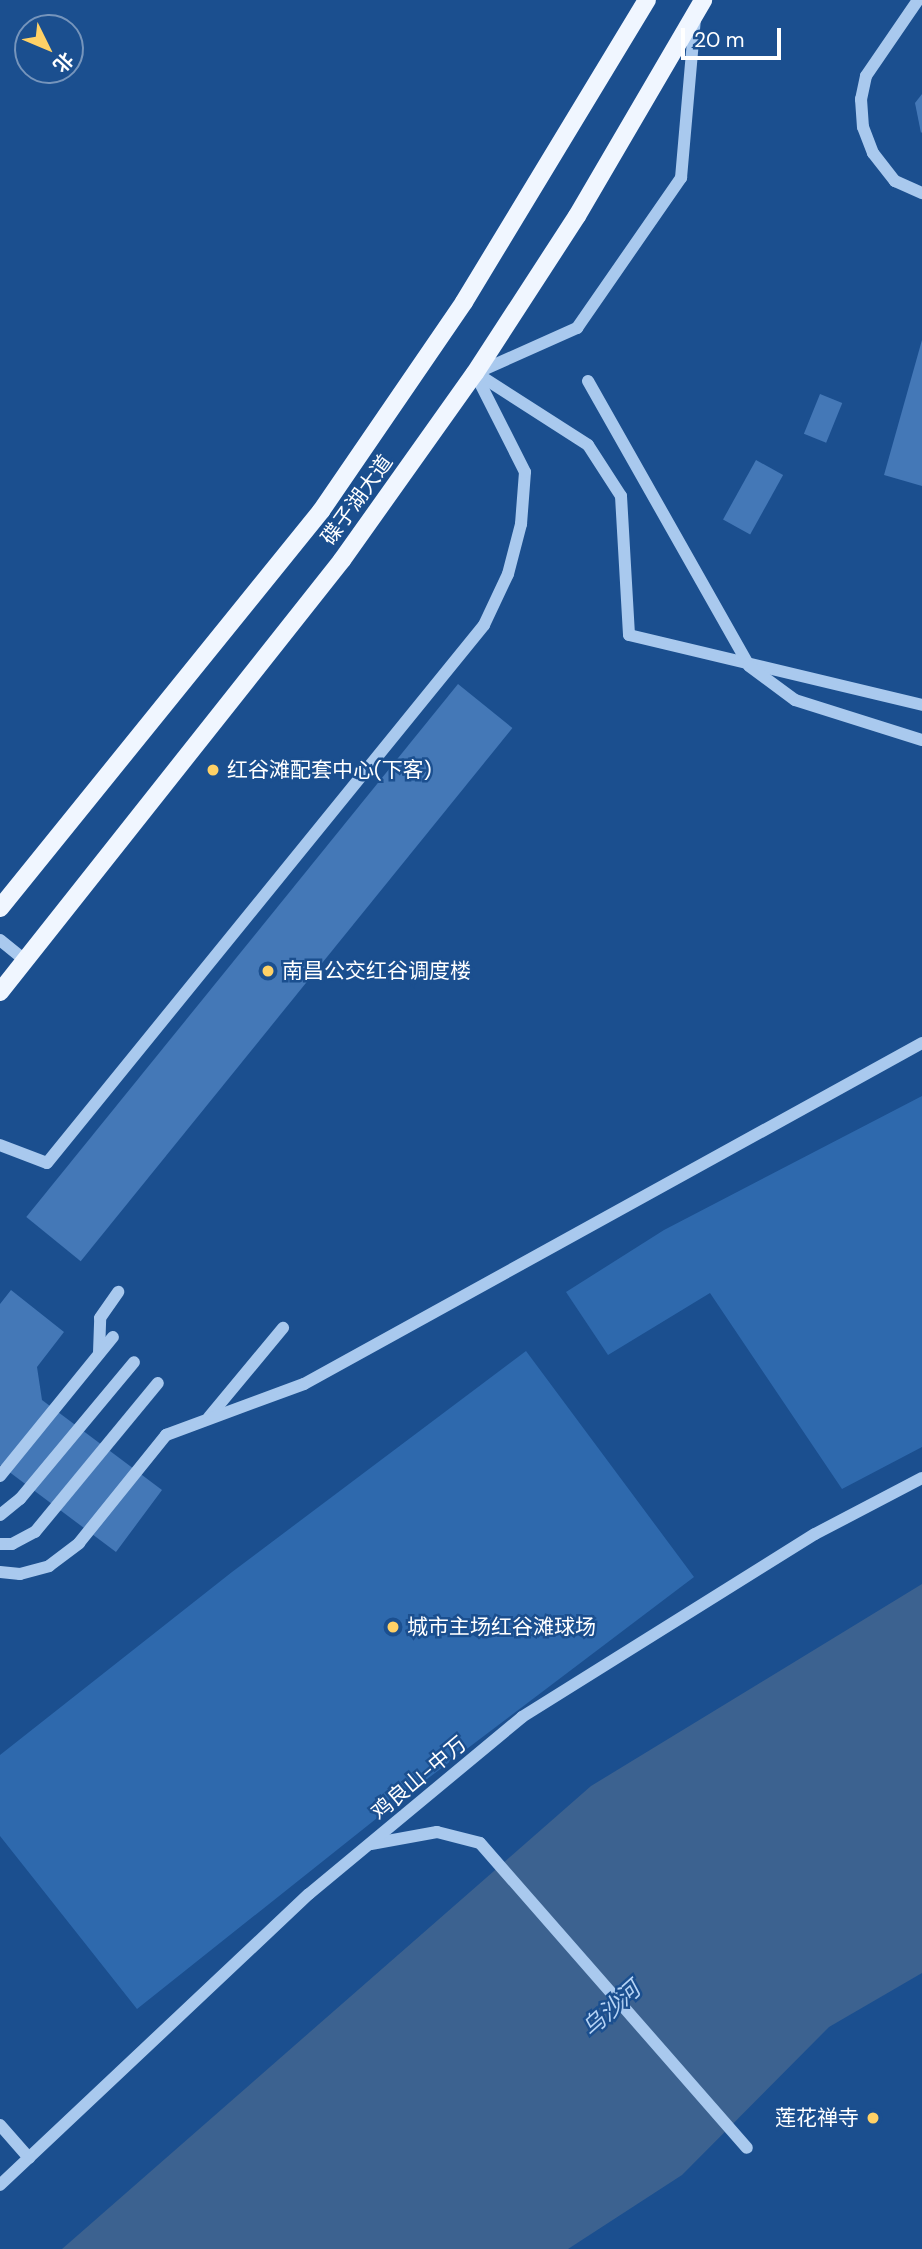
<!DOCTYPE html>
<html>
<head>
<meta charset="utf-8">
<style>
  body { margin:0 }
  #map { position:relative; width:922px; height:2249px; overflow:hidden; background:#1b4f8f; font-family:"DM Sans","Noto Sans SC",sans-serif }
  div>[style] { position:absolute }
  .green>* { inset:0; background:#2e69ad }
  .water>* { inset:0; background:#3c6290 }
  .building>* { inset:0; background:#4478b7; transform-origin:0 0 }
  .minor>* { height:12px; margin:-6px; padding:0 6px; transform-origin:6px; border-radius:6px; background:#a9c9ee }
  .major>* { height:18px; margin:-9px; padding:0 9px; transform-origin:9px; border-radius:9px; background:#f0f6ff }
  .dots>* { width:19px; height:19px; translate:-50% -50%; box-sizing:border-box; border:4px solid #1b4f8f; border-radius:50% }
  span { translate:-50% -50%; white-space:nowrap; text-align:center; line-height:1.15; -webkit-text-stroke:5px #1b4f8f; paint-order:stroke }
  .street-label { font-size:21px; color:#fff }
  .poi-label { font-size:21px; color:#fff }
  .left { translate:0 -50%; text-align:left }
  .right { translate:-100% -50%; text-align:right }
  .water-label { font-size:23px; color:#b5d3f5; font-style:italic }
  .north { position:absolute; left:14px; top:14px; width:70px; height:70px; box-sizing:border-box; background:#1b4f8f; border:2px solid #7695bc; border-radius:50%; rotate:133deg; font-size:19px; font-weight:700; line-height:28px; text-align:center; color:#fff }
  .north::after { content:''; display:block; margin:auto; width:24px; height:32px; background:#ffd166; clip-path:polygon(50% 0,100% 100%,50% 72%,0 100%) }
  .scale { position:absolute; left:681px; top:28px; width:100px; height:32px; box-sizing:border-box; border:4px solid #fff; border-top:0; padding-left:9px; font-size:21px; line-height:24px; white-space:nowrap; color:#fff; -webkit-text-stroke:5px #1b4f8f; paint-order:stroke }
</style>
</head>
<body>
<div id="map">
  <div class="green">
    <i style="clip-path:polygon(922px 1096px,922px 1447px,842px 1489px,710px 1293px,608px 1355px,566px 1292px,664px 1230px)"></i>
    <i style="clip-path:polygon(526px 1351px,694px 1577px,406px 1795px,137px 2009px,0 1836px,0 1755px,232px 1572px)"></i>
  </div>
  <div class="water">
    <i style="clip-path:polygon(922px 1584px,922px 1973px,829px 2027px,682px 2175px,568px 2249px,62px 2249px,591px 1786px)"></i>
  </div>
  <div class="building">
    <i style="clip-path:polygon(922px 94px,922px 132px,921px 133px,915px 103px)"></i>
    <i style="clip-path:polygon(922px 340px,922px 486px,884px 475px)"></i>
    <i style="left:820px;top:394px;width:24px;height:43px;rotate:22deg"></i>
    <i style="left:756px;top:460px;width:31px;height:68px;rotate:29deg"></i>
    <i style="left:458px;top:684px;width:70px;height:686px;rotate:39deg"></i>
    <i style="clip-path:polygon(11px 1290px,64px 1332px,37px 1367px,42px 1400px,162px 1490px,116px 1552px,0 1465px,0 1304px)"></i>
  </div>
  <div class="minor">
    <i style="left:918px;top:0;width:92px;rotate:124.4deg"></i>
    <i style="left:866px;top:76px;width:24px;rotate:102deg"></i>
    <i style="left:861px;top:99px;width:28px;rotate:86deg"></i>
    <i style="left:863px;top:127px;width:28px;rotate:69deg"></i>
    <i style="left:873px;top:153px;width:36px;rotate:52deg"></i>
    <i style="left:895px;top:181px;width:30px;rotate:24deg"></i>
    <i style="left:476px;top:373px;width:133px;rotate:32.7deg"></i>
    <i style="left:588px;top:445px;width:61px;rotate:57.1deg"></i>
    <i style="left:621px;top:496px;width:139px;rotate:86.7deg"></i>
    <i style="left:629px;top:635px;width:301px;rotate:13.4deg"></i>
    <i style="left:476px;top:373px;width:111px;rotate:-24deg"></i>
    <i style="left:577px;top:328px;width:183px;rotate:-55.3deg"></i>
    <i style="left:681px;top:178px;width:162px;rotate:-85deg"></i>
    <i style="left:588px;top:381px;width:327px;rotate:60.5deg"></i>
    <i style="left:749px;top:666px;width:57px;rotate:36.5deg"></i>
    <i style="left:795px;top:700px;width:133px;rotate:17.5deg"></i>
    <i style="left:0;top:940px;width:33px;rotate:39deg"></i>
    <i style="left:0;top:1145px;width:50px;rotate:21deg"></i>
    <i style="left:47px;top:1163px;width:693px;rotate:-50.91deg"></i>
    <i style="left:484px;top:625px;width:56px;rotate:-64.8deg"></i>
    <i style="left:508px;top:574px;width:52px;rotate:-75.4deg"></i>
    <i style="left:521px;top:524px;width:52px;rotate:-85.6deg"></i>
    <i style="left:525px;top:472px;width:111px;rotate:-116.8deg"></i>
    <i style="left:99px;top:1353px;width:35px;rotate:-88deg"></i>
    <i style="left:100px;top:1318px;width:32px;rotate:-55deg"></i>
    <i style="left:209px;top:1417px;width:116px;rotate:-50.3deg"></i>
    <i style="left:0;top:1476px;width:179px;rotate:-50.9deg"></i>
    <i style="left:0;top:1515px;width:26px;rotate:-39deg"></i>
    <i style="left:20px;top:1499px;width:178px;rotate:-50.2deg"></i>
    <i style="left:0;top:1544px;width:12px"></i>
    <i style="left:12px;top:1544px;width:26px;rotate:-28deg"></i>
    <i style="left:35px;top:1532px;width:193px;rotate:-50.5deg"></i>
    <i style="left:0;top:1572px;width:20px;rotate:6deg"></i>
    <i style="left:20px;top:1574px;width:30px;rotate:-15deg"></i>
    <i style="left:49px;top:1566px;width:38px;rotate:-37deg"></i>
    <i style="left:79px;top:1543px;width:139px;rotate:-51.1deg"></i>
    <i style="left:166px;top:1435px;width:147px;rotate:-20.3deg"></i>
    <i style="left:304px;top:1384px;width:706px;rotate:-28.89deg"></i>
    <i style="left:371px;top:1844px;width:67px;rotate:-10.3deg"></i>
    <i style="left:437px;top:1832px;width:44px;rotate:14.3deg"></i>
    <i style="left:480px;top:1843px;width:405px;rotate:48.8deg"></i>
    <i style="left:0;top:2125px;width:44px;rotate:48.7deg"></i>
    <i style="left:0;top:2185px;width:424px;rotate:-43.3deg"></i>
    <i style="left:309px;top:1894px;width:277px;rotate:-39.7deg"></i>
    <i style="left:522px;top:1717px;width:345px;rotate:-32deg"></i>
    <i style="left:815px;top:1534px;width:121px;rotate:-27.6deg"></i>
  </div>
  <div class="major">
    <i style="left:0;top:908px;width:511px;rotate:-51.04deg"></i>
    <i style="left:321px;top:511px;width:253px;rotate:-55.6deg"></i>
    <i style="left:464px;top:302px;width:353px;rotate:-58.8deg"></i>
    <i style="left:0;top:992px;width:551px;rotate:-51.63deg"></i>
    <i style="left:342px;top:560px;width:229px;rotate:-54.6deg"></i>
    <i style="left:475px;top:373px;width:187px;rotate:-57deg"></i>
    <i style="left:577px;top:216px;width:250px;rotate:-59.7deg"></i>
  </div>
  <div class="dots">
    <i style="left:213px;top:770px;background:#ffd166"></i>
    <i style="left:268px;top:971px;background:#ffd166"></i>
    <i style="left:393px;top:1627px;background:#ffd166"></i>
    <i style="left:873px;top:2118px;background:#ffd166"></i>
  </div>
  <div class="street-label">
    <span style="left:357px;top:500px;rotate:-54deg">碟子湖大道</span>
    <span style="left:419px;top:1778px;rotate:-40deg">鸡良山-中万</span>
  </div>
  <div class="poi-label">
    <span class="left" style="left:227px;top:770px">红谷滩配套中心(下客)</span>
    <span class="left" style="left:282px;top:971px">南昌公交红谷调度楼</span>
    <span class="left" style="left:407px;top:1627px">城市主场红谷滩球场</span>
    <span class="right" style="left:859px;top:2118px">莲花禅寺</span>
  </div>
  <div class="water-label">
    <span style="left:611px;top:2009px;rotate:-42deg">乌沙河</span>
  </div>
  <div class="north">北</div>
  <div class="scale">20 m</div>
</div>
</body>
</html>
